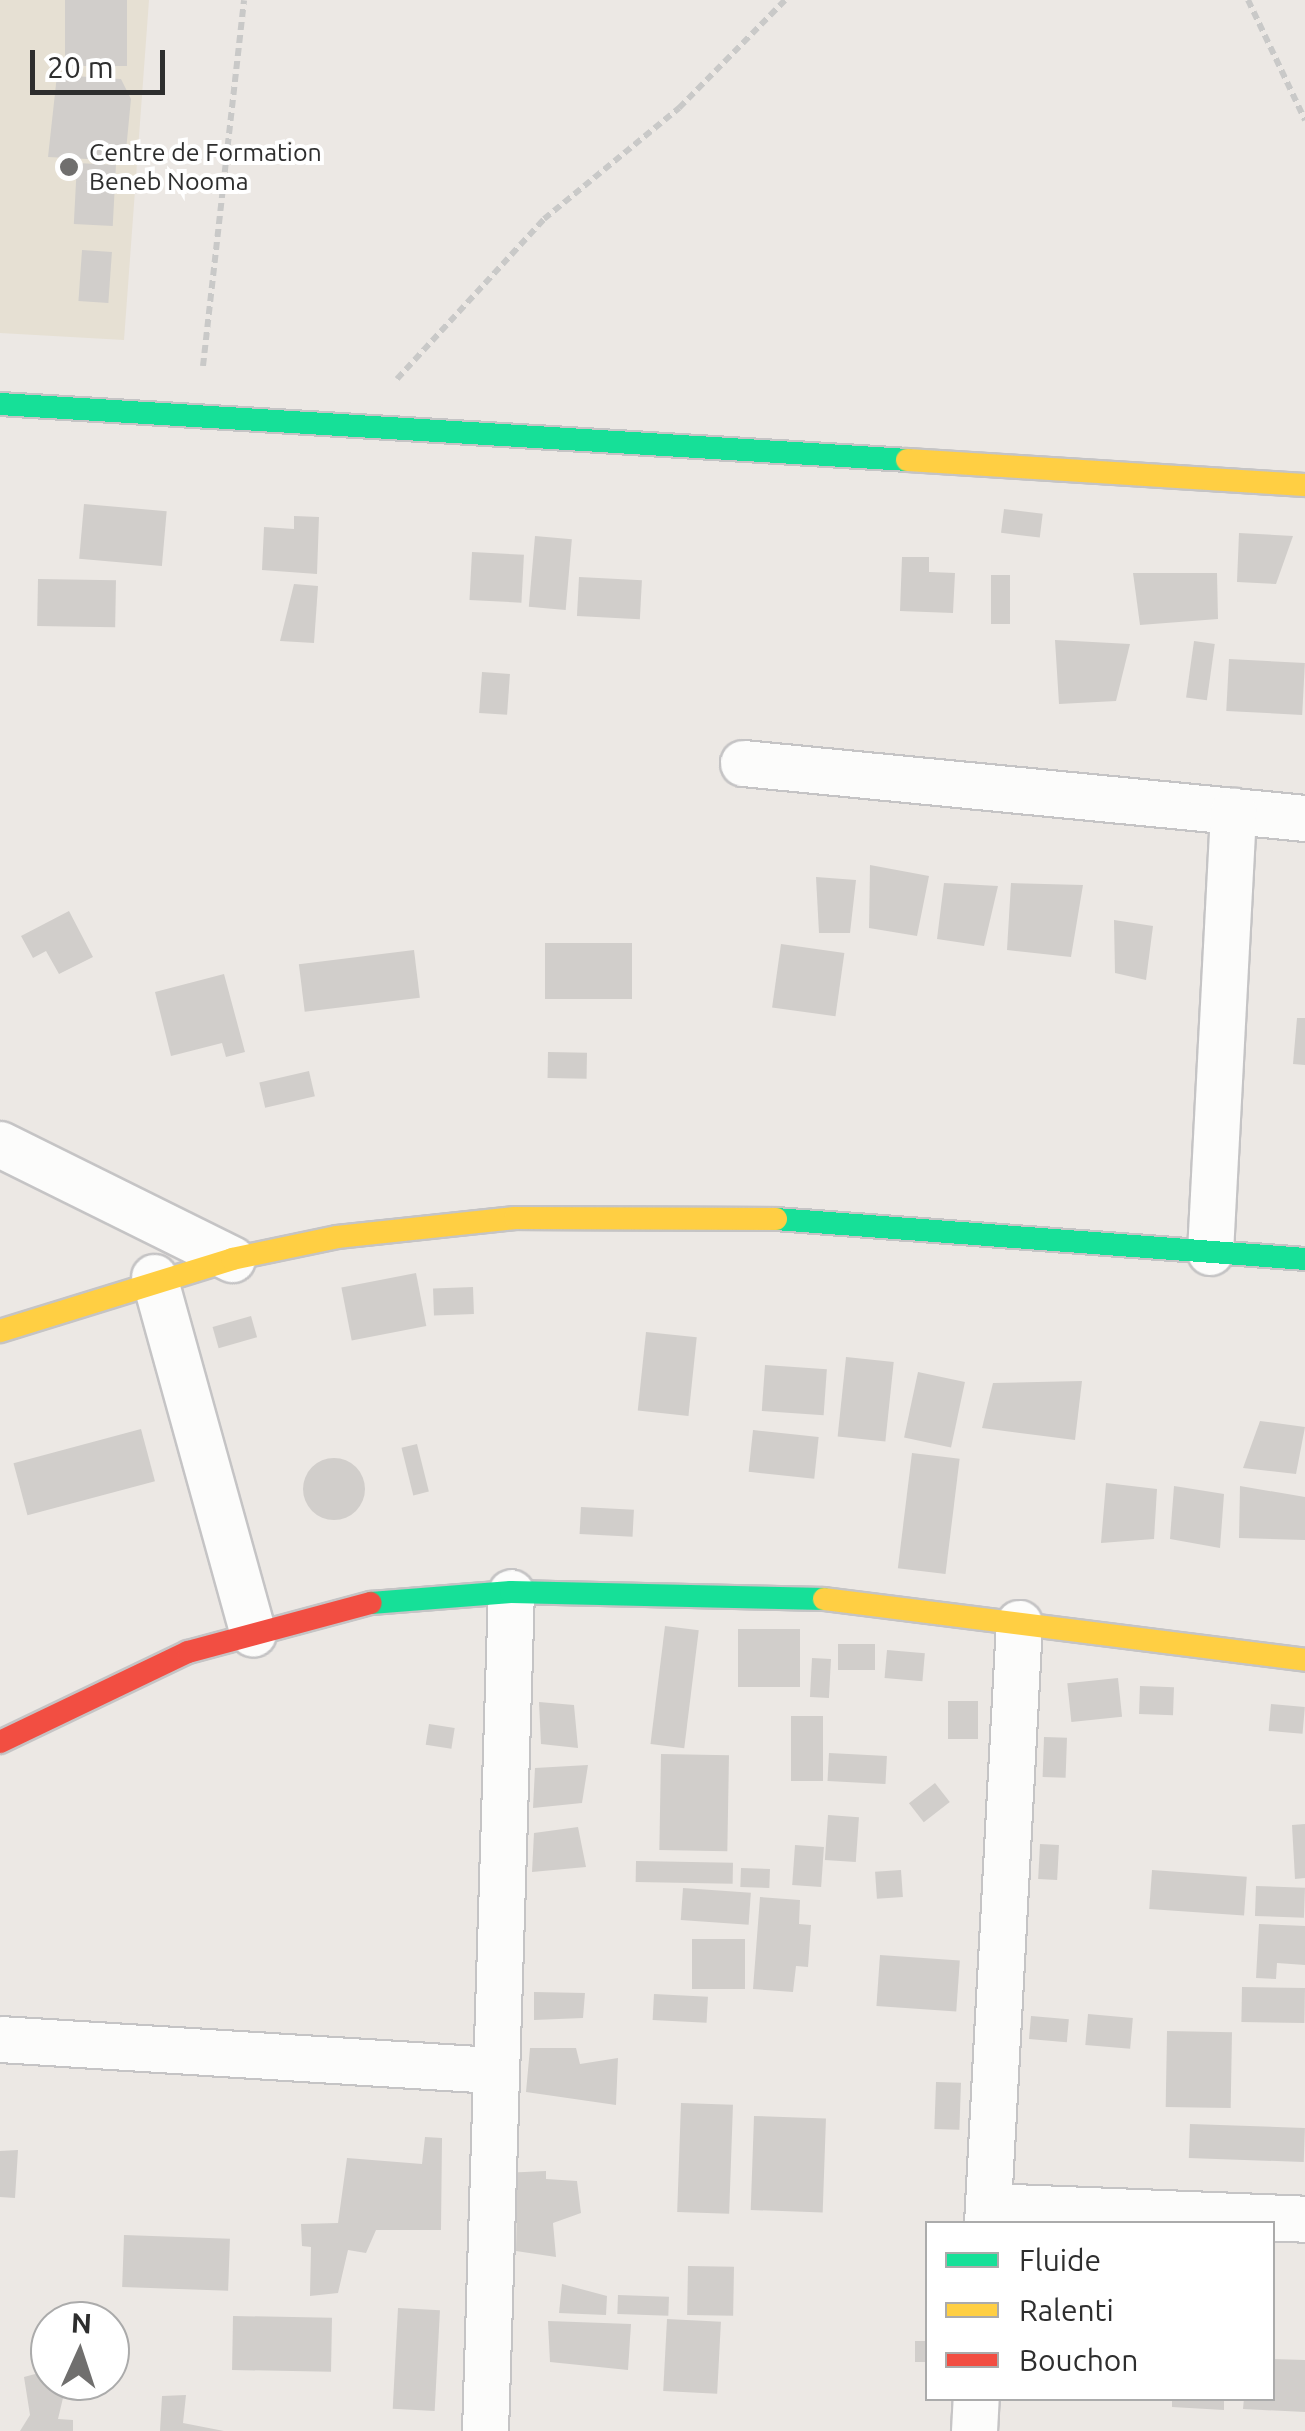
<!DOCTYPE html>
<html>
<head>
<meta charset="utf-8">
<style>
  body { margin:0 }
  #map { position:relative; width:1305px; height:2431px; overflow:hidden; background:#ece8e4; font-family:Ubuntu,sans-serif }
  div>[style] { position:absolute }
  .education>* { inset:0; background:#e6e0d3 }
  .building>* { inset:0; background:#d1cecb; transform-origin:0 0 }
  .round { border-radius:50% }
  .path>* { height:6px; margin-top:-3px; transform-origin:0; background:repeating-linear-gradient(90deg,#c9c9c8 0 8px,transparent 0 13px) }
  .roads { filter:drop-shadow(2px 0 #c5c4c5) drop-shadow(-2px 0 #c5c4c5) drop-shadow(0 2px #c5c4c5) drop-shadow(0 -2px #c5c4c5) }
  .street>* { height:45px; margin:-22.5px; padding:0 22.5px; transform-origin:22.5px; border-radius:22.5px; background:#fcfcfb }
  .fast>* { height:22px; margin:-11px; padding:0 11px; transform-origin:11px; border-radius:11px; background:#16e098 }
  .slow>* { height:22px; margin:-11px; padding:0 11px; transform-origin:11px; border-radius:11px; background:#ffcf43 }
  .jam>* { height:22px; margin:-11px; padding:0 11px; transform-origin:11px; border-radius:11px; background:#f24e42 }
  .dots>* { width:28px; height:28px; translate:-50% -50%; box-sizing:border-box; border:5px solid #fff; border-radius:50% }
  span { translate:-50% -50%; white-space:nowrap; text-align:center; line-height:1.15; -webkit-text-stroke:8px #fff; paint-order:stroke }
  .poi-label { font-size:25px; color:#2e2e2e }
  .left { translate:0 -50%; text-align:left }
  .legend { position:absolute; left:925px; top:2221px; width:350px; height:180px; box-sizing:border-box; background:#fff; border:2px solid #ababab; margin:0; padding:12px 18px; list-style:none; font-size:30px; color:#2e2e2e }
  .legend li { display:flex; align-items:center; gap:20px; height:50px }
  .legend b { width:50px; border:2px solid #ababab }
  .north { position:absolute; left:30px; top:2301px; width:100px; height:100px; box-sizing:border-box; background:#fff; border:2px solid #ababab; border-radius:50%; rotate:3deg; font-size:28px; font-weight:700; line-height:40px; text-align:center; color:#2e2e2e }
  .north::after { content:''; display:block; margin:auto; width:35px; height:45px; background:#706f6e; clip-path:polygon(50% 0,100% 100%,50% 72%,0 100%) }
  .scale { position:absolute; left:30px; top:50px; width:135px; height:45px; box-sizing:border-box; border:5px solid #2e2e2e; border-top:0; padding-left:12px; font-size:30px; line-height:35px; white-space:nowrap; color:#2e2e2e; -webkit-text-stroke:8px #fff; paint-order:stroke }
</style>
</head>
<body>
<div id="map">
  <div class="education">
    <i style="clip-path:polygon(0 0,149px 0,124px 340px,0 333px)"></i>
  </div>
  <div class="building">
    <i style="left:65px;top:0;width:62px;height:66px"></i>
    <i style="clip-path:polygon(57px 75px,121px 79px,131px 99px,125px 161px,48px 157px)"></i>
    <i style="left:77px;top:163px;width:39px;height:61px;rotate:3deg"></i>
    <i style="left:82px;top:250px;width:30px;height:51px;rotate:4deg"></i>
    <i style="left:84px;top:504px;width:83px;height:55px;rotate:5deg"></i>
    <i style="left:1004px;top:509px;width:39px;height:24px;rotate:7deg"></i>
    <i style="clip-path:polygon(294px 516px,319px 517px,317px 574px,262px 570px,264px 527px,294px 529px)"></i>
    <i style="clip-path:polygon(1239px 533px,1293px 536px,1276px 584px,1237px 582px)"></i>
    <i style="left:535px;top:536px;width:37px;height:71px;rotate:5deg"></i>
    <i style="left:472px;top:552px;width:52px;height:48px;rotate:3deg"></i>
    <i style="clip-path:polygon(902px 557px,929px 557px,929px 572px,955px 573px,953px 613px,900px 611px)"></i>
    <i style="clip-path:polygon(1133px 573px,1217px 573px,1218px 619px,1140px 625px)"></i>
    <i style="left:991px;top:575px;width:19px;height:49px"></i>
    <i style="left:579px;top:577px;width:63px;height:39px;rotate:3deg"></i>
    <i style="left:38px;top:579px;width:78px;height:47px;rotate:1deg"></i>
    <i style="clip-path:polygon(294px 584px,318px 586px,314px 643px,280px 641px)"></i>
    <i style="clip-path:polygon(1055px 640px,1130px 644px,1116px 701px,1059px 704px)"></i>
    <i style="left:1194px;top:641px;width:21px;height:57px;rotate:8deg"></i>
    <i style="left:1229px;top:659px;width:76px;height:52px;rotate:3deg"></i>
    <i style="left:482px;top:672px;width:28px;height:41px;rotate:4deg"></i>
    <i style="clip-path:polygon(870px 865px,929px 876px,917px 936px,869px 928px)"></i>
    <i style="clip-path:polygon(816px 877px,856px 880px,850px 933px,819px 933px)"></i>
    <i style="clip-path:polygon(944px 883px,998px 886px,984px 946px,937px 939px)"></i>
    <i style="clip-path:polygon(1011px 883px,1083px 885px,1071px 957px,1007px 950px)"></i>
    <i style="clip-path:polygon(69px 911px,93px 957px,59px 974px,46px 951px,33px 958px,21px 936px)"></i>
    <i style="clip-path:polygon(1114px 920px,1153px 926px,1146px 980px,1115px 973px)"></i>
    <i style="left:545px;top:943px;width:87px;height:56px"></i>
    <i style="left:781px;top:944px;width:64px;height:64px;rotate:8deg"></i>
    <i style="left:414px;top:950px;width:48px;height:116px;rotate:83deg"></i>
    <i style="clip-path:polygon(224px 974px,245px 1052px,226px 1057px,222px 1043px,171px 1056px,155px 992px)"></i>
    <i style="clip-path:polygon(1297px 1018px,1305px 1018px,1305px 1065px,1293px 1064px)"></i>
    <i style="left:548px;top:1052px;width:39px;height:26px;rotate:1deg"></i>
    <i style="left:309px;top:1071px;width:26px;height:51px;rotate:77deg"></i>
    <i style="left:416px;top:1273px;width:54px;height:76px;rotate:79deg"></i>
    <i style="left:473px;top:1287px;width:27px;height:40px;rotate:88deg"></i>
    <i style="left:251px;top:1316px;width:22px;height:40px;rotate:74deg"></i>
    <i style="left:646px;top:1332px;width:51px;height:79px;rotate:6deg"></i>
    <i style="left:846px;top:1357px;width:48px;height:80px;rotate:6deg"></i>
    <i style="left:765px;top:1365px;width:62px;height:46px;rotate:4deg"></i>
    <i style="left:918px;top:1372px;width:48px;height:67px;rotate:12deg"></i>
    <i style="clip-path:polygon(1082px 1381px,1075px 1440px,982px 1428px,993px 1383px)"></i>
    <i style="clip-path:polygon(1260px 1421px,1305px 1427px,1296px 1474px,1243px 1468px)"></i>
    <i style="left:141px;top:1429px;width:54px;height:132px;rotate:75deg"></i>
    <i style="left:753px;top:1430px;width:66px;height:42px;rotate:6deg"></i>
    <i style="left:417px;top:1444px;width:49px;height:16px;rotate:76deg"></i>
    <i style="left:912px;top:1453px;width:48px;height:116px;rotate:7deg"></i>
    <i class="round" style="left:303px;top:1458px;width:62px;height:62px"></i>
    <i style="clip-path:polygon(1106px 1483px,1157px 1489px,1154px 1539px,1101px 1543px)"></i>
    <i style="clip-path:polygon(1174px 1486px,1224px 1494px,1220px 1548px,1170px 1539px)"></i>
    <i style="clip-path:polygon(1240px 1486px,1305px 1497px,1305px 1540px,1239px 1538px)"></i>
    <i style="left:581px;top:1507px;width:53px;height:27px;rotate:3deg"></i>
    <i style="left:665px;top:1626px;width:34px;height:119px;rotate:7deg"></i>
    <i style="left:738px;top:1629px;width:62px;height:58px"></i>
    <i style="left:838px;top:1644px;width:37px;height:26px"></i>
    <i style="left:887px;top:1650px;width:38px;height:28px;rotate:5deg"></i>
    <i style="left:812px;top:1658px;width:19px;height:39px;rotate:3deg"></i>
    <i style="left:1118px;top:1678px;width:39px;height:51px;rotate:84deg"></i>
    <i style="left:1140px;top:1686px;width:34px;height:28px;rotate:2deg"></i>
    <i style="left:948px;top:1701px;width:30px;height:38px"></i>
    <i style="clip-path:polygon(539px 1702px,574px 1705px,578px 1748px,541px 1744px)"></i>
    <i style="left:1271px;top:1704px;width:34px;height:27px;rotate:5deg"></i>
    <i style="left:791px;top:1716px;width:32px;height:65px"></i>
    <i style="left:429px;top:1724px;width:26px;height:21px;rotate:9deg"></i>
    <i style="left:1044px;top:1737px;width:23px;height:40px;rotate:2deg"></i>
    <i style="left:829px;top:1753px;width:58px;height:28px;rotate:3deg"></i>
    <i style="left:661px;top:1754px;width:68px;height:96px;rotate:1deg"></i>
    <i style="clip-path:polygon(588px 1765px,582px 1803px,533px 1808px,535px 1768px)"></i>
    <i style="left:935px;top:1783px;width:24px;height:33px;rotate:52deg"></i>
    <i style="left:828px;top:1815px;width:31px;height:45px;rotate:4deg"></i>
    <i style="clip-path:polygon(1305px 1824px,1305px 1878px,1295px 1879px,1292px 1825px)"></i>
    <i style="clip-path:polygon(578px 1827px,586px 1867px,532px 1872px,534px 1833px)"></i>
    <i style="left:1040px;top:1844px;width:19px;height:35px;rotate:3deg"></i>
    <i style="left:795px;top:1845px;width:29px;height:40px;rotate:4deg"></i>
    <i style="left:636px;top:1861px;width:97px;height:21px;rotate:1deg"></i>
    <i style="left:741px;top:1868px;width:29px;height:19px;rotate:2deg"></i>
    <i style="left:901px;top:1870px;width:27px;height:26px;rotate:86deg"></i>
    <i style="left:1152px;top:1870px;width:95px;height:39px;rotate:4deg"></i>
    <i style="left:1256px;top:1886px;width:49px;height:30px;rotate:2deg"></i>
    <i style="left:683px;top:1888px;width:68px;height:32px;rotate:4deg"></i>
    <i style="clip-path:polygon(760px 1897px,800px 1900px,799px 1924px,811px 1925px,808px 1967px,796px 1966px,793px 1992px,753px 1989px)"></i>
    <i style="clip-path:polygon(1259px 1924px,1305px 1926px,1305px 1965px,1277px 1963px,1276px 1979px,1256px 1978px)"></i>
    <i style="left:692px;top:1939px;width:53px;height:50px"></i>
    <i style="left:880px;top:1955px;width:80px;height:51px;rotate:4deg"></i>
    <i style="left:1242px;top:1987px;width:63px;height:35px;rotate:1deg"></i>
    <i style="clip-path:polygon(534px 1992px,585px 1993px,583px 2018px,534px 2020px)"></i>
    <i style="left:654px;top:1994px;width:54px;height:26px;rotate:3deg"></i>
    <i style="left:1088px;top:2014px;width:45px;height:31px;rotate:5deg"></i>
    <i style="left:1031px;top:2016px;width:38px;height:23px;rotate:5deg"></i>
    <i style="left:1167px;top:2031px;width:65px;height:76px;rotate:1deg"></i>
    <i style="clip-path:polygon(530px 2048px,576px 2048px,580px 2064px,618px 2058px,616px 2105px,526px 2092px)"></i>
    <i style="left:936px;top:2082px;width:25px;height:47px;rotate:2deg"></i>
    <i style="left:681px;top:2103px;width:52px;height:109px;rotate:2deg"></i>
    <i style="left:754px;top:2116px;width:72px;height:94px;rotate:2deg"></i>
    <i style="left:1190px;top:2124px;width:115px;height:34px;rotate:2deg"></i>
    <i style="clip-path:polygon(425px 2137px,442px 2138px,441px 2230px,376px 2230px,366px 2253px,348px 2250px,338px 2293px,310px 2296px,311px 2247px,302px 2246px,301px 2224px,338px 2223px,347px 2158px,422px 2164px)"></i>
    <i style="clip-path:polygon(18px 2150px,15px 2198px,0 2197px,0 2151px)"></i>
    <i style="clip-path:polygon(546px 2171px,546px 2179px,577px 2181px,581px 2213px,553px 2223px,556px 2257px,516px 2251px,517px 2206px,504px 2200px,504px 2173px)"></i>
    <i style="left:124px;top:2235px;width:106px;height:52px;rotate:2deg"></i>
    <i style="left:688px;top:2266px;width:46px;height:49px;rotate:1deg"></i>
    <i style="clip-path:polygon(562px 2284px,607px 2296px,606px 2315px,559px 2313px)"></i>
    <i style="left:618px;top:2295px;width:51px;height:19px;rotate:2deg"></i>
    <i style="left:398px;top:2308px;width:42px;height:101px;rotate:3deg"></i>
    <i style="left:233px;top:2316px;width:99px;height:54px;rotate:1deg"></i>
    <i style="left:667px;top:2319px;width:54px;height:72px;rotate:3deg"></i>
    <i style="clip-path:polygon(548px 2321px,631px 2324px,628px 2370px,550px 2362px)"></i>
    <i style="left:915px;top:2341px;width:13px;height:21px"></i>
    <i style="clip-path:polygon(1272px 2359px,1305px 2360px,1305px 2412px,1243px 2409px,1244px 2398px,1272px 2398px)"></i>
    <i style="clip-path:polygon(50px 2370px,50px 2381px,67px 2381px,58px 2419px,73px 2420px,73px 2431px,20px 2431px,30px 2415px,24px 2377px)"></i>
    <i style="clip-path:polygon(186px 2395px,183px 2423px,224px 2431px,160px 2431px,162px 2396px)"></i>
    <i style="clip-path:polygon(1172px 2398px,1224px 2398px,1224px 2410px,1172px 2407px)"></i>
  </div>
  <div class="path">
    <i style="left:1248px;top:0;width:133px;rotate:64.6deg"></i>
    <i style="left:203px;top:366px;width:368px;rotate:-83.6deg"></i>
    <i style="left:397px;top:379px;width:217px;rotate:-47.4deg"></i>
    <i style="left:544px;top:219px;width:175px;rotate:-39.4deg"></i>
    <i style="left:679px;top:108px;width:151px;rotate:-45.5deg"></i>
  </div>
  <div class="roads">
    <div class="street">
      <i style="left:743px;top:763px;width:565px;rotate:5.59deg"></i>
      <i style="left:0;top:1144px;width:259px;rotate:26.4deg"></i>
      <i style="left:1210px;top:1252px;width:442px;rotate:-87deg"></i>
      <i style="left:154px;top:1277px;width:370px;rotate:74.5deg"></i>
      <i style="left:0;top:2039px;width:497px;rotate:3.6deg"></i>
      <i style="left:988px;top:2206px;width:317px;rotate:2.3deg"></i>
      <i style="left:987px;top:2224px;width:602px;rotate:-86.95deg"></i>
      <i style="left:485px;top:2431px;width:839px;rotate:-88.23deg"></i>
      <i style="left:974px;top:2431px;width:33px;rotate:-87deg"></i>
    </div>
    <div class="fast">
      <i style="left:0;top:404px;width:909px;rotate:3.53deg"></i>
      <i style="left:776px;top:1219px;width:531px;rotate:4.32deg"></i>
      <i style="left:371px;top:1603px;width:140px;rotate:-4.5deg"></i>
      <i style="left:511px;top:1592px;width:313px;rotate:1.3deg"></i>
    </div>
    <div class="slow">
      <i style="left:907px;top:460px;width:399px;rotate:3.6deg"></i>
      <i style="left:0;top:1331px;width:243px;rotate:-17.2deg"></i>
      <i style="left:232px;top:1259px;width:107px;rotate:-11.8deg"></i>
      <i style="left:337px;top:1237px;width:179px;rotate:-6.1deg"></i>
      <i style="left:515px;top:1218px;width:261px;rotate:0.2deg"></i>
      <i style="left:824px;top:1599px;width:485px;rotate:7.2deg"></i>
    </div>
    <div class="jam">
      <i style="left:0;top:1742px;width:208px;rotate:-25.6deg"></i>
      <i style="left:188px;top:1652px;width:189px;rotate:-15deg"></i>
    </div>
  </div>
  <div class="dots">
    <i style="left:69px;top:167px;background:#706f6e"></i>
  </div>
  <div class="poi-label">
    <span class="left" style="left:89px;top:167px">Centre de Formation<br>Beneb Nooma</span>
  </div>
  <ul class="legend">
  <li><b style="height:12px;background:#16e098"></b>Fluide</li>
  <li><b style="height:12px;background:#ffcf43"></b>Ralenti</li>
  <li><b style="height:12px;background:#f24e42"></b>Bouchon</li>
  </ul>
  <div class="north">N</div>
  <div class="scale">20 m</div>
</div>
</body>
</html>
